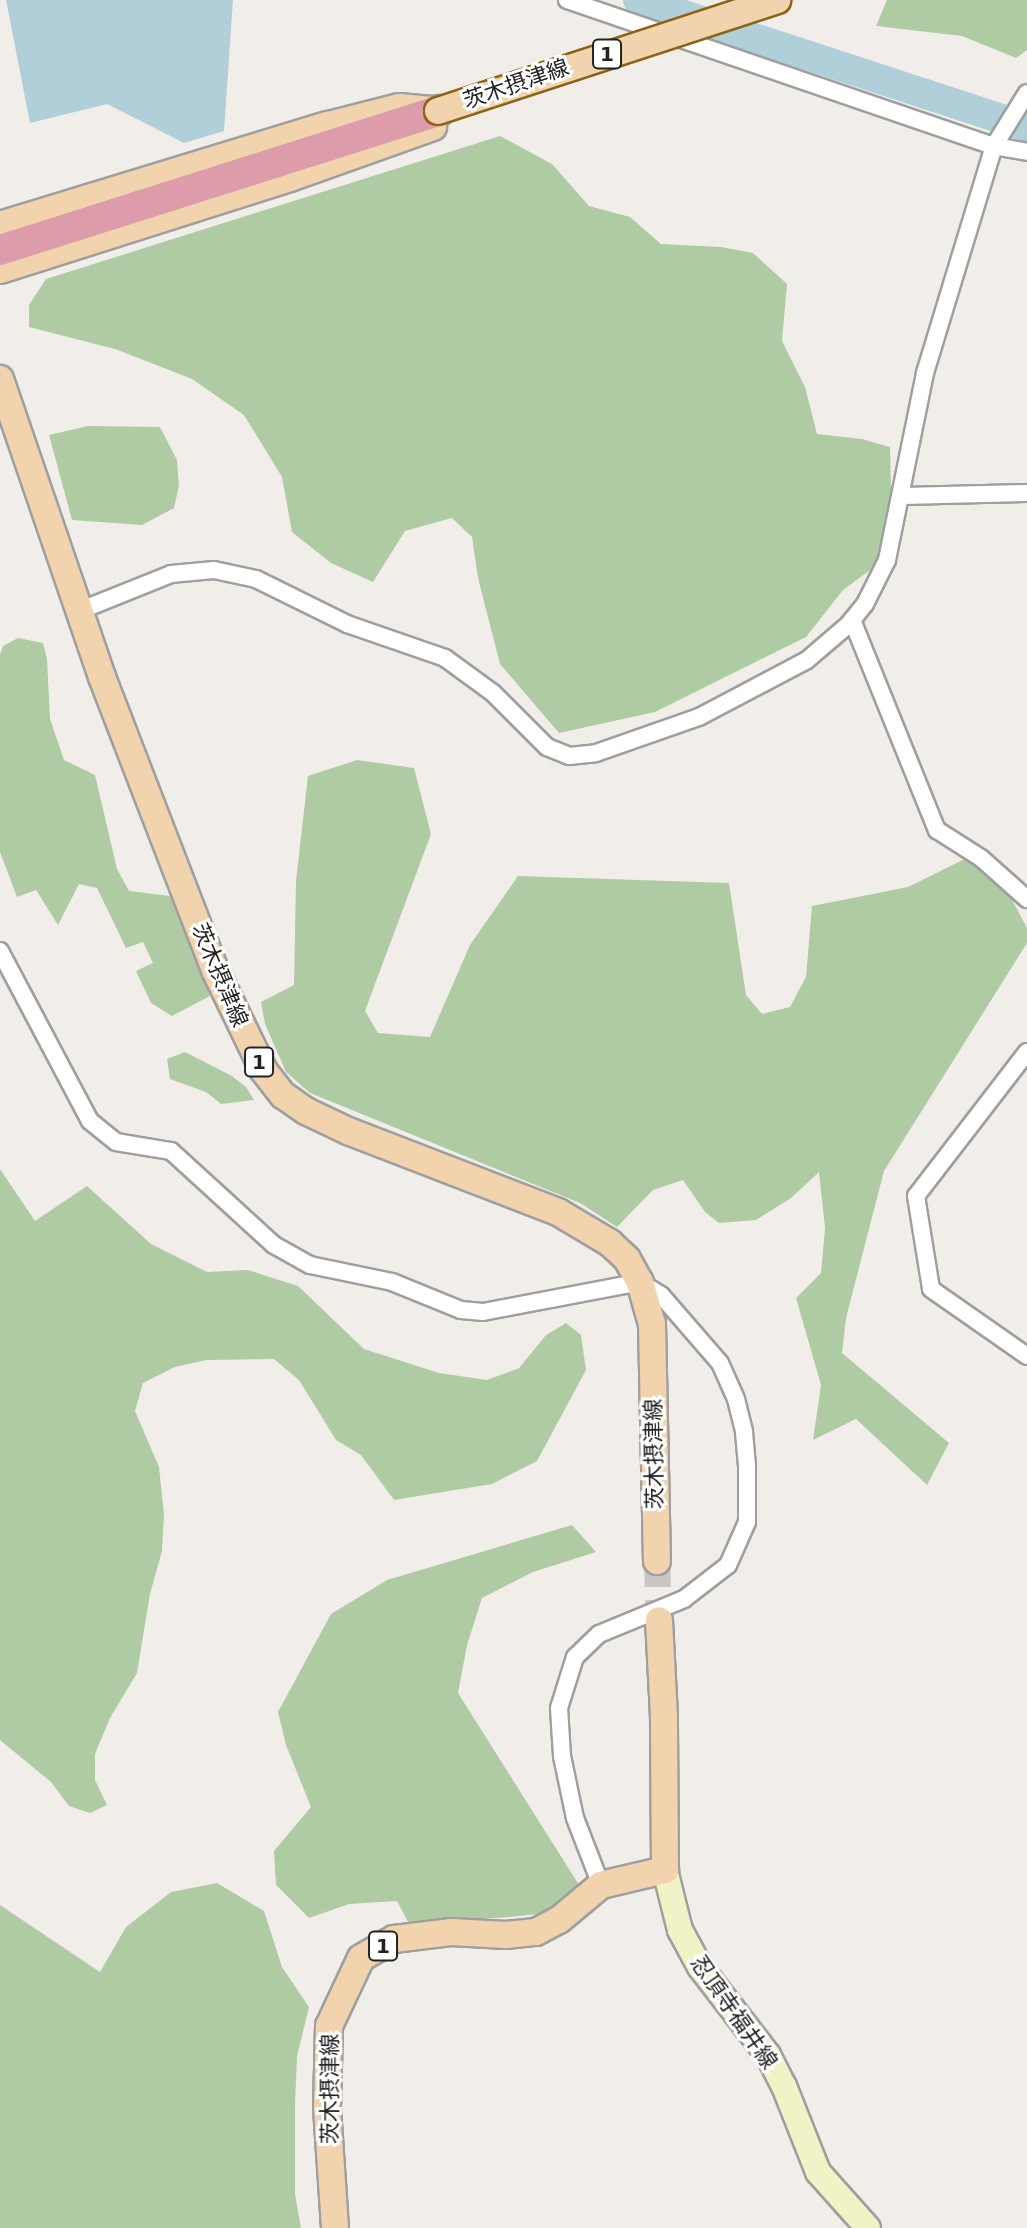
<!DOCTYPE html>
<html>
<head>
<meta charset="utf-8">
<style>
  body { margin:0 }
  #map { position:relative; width:1027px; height:2228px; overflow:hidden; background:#f1eeea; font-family:"DejaVu Sans","Noto Sans JP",sans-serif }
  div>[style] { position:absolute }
  .forest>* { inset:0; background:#afcba4 }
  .water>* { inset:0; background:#b0cfd8 }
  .river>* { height:30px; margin:-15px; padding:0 15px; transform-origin:15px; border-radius:15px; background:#b0cfd8 }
  .primary-tunnel>* { height:26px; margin-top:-13px; transform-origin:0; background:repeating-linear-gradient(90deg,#c8c5c2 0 26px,transparent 0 39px) }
  .roads { filter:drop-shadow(2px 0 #9f9f9f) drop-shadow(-2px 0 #9f9f9f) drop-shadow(0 2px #9f9f9f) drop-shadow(0 -2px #9f9f9f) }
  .minor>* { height:16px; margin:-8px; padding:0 8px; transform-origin:8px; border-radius:8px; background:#fff }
  .secondary>* { height:24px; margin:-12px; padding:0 12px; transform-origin:12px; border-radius:12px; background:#f1f3c6 }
  .primary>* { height:26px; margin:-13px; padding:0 13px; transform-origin:13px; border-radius:13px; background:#f1d4ae }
  .motorway>* { height:30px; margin:-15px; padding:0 15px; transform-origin:15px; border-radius:15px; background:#dd9ca9 }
  .bridges { filter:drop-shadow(2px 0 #8c6314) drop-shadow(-2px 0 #8c6314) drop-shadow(0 2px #8c6314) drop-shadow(0 -2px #8c6314) }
  .primary-bridge>* { height:26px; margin:-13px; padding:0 13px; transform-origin:13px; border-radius:13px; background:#f1d4ae }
  span { translate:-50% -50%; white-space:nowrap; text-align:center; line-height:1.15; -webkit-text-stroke:6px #fff; paint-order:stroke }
  .shield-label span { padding:2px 6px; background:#fff; border:2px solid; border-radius:6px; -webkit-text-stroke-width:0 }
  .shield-label { font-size:20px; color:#222; font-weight:700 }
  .street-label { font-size:22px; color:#222 }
</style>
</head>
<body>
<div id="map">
  <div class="forest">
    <i style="clip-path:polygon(887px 0,1027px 0,1027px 50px,1016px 58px,962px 36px,876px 26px)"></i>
    <i style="clip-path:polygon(500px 136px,552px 164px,589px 206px,630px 217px,661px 244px,721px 247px,753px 253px,787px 284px,782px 341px,805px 387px,817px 434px,862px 439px,890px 447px,892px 528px,873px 568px,843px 590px,806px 637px,655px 712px,559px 733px,500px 664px,478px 578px,472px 537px,452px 518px,405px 531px,373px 582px,331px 563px,292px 532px,282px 477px,244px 415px,192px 379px,115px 349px,29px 327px,29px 305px,46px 279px)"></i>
    <i style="clip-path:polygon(88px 426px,160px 427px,177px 460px,179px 486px,174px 508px,142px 525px,72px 520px,49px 435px)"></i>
    <i style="clip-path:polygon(18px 638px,43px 643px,47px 659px,50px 719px,64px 760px,95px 775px,117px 869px,129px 891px,170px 896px,210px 996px,172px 1016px,151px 1003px,136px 971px,153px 963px,143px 942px,126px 948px,97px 888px,79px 884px,58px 925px,36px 890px,17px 897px,0 852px,0 654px,3px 646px)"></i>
    <i style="clip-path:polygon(357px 760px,414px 768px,431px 834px,365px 1011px,378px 1033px,430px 1037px,470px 945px,518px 876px,729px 883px,746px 995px,762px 1014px,790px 1007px,806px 977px,812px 906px,908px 887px,985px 849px,1027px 928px,1027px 943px,884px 1171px,846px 1318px,842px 1353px,949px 1443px,927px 1485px,856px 1419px,813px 1440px,821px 1385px,796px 1298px,821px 1273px,825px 1228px,819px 1172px,791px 1198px,756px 1220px,719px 1223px,705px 1212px,683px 1180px,653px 1190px,617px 1227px,580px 1203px,310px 1093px,286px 1072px,265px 1024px,261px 1002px,294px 985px,296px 881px,308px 776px)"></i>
    <i style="clip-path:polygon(185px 1052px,232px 1076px,246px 1087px,254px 1100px,221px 1104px,206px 1092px,170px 1079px,167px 1059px)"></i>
    <i style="clip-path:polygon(0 1169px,35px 1221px,87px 1186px,151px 1244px,207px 1272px,248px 1270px,298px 1286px,364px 1349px,439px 1373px,487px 1380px,519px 1368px,546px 1335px,566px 1323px,581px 1335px,586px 1370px,537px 1461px,492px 1484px,394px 1500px,361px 1455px,336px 1440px,299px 1380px,274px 1359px,206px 1360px,175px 1367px,143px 1383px,135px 1411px,159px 1467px,164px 1514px,162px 1551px,150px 1594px,137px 1673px,110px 1718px,95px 1754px,95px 1780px,107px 1805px,90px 1813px,69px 1806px,51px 1782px,0 1740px)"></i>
    <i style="clip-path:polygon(572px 1525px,596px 1552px,533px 1572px,482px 1598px,467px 1645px,458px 1693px,581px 1888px,547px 1913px,510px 1917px,409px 1924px,397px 1901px,349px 1904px,309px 1918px,276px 1885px,274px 1851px,311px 1807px,286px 1745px,278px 1712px,331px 1614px,387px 1580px)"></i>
    <i style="clip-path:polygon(217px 1883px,264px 1911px,282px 1967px,309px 2007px,297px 2056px,295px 2105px,295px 2194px,301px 2228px,0 2228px,0 1905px,100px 1972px,126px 1927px,171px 1892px)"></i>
  </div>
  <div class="water">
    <i style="clip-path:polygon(6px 0,233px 0,224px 131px,184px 143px,107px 104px,30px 123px)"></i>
  </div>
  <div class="river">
    <i style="left:638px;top:0;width:409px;rotate:18.1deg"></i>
  </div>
  <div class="primary-tunnel">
    <i style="left:657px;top:1561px;width:59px;rotate:88.1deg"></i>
  </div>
  <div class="roads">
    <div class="minor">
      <i style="left:567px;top:0;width:451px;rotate:18.9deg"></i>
      <i style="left:994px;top:146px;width:34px;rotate:10deg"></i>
      <i style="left:901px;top:496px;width:126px;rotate:-1.4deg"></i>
      <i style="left:79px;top:611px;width:99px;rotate:-21.9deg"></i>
      <i style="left:171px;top:574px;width:43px;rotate:-5.3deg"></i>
      <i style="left:214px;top:570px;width:43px;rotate:12.1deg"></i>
      <i style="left:256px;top:579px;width:102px;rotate:26.3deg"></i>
      <i style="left:347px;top:624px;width:104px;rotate:19.1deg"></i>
      <i style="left:445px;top:658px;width:59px;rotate:36.1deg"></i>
      <i style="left:493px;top:693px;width:76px;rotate:45deg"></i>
      <i style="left:547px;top:747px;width:24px;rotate:22deg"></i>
      <i style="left:569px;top:756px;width:27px;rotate:-6deg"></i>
      <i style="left:596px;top:753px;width:109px;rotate:-19.3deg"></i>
      <i style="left:699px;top:717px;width:122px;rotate:-27.8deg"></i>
      <i style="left:807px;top:660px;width:54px;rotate:-40.5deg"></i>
      <i style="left:848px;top:625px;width:27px;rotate:-51deg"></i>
      <i style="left:865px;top:604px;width:49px;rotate:-63.4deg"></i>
      <i style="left:887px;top:560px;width:191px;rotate:-78.5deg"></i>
      <i style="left:925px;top:373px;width:237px;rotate:-73.1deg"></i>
      <i style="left:994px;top:146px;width:62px;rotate:-58.1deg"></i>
      <i style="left:852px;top:620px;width:227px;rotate:68deg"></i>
      <i style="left:937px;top:830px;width:52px;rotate:32.5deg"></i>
      <i style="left:981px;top:858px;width:62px;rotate:41.7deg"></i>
      <i style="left:0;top:951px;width:192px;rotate:62.1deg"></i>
      <i style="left:90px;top:1121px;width:33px;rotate:39deg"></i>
      <i style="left:116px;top:1142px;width:56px;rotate:9.3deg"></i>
      <i style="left:171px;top:1151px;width:139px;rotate:42.4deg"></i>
      <i style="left:274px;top:1245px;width:41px;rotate:29.1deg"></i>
      <i style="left:310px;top:1265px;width:84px;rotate:11.7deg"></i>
      <i style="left:392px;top:1282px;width:74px;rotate:22.1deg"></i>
      <i style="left:461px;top:1310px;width:22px;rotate:5deg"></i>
      <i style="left:483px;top:1312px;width:160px;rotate:-10.8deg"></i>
      <i style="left:640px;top:1282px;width:25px;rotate:32deg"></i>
      <i style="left:661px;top:1295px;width:90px;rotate:49.1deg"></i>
      <i style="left:720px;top:1363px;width:39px;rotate:66deg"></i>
      <i style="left:736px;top:1399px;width:34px;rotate:76deg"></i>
      <i style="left:744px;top:1432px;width:33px;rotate:85deg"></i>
      <i style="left:747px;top:1465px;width:57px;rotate:90deg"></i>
      <i style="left:747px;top:1522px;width:47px;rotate:113.8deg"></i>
      <i style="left:728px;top:1565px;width:56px;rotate:142.3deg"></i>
      <i style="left:684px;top:1599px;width:92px;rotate:157.6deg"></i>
      <i style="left:599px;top:1634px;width:33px;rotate:136deg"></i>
      <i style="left:575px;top:1657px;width:53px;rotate:107.4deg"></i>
      <i style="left:559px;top:1708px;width:48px;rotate:86.4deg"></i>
      <i style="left:562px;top:1756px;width:63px;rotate:78.2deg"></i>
      <i style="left:575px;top:1818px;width:72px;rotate:68.8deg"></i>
      <i style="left:1027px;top:1052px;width:182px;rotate:127.6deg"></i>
      <i style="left:916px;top:1196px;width:94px;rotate:80.8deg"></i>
      <i style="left:931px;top:1289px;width:117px;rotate:34.9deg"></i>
    </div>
    <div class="secondary">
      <i style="left:665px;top:1870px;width:62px;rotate:76deg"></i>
      <i style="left:680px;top:1930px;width:42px;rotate:61.6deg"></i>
      <i style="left:700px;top:1967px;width:111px;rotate:52.3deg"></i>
      <i style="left:768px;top:2055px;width:35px;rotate:63deg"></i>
      <i style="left:784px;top:2086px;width:92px;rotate:68.4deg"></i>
      <i style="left:818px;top:2172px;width:75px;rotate:48.2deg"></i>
    </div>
    <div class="primary">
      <i style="left:0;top:225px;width:343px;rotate:-17deg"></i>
      <i style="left:328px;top:125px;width:73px;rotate:-14.2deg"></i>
      <i style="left:399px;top:107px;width:36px;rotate:5deg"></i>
      <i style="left:0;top:270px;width:304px;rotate:-17.6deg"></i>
      <i style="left:290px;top:178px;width:152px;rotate:-19.6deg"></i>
      <i style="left:0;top:379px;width:315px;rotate:71.1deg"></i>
      <i style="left:102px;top:677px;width:314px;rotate:68.9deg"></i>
      <i style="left:215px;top:970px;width:112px;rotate:64.1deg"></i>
      <i style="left:264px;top:1071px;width:31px;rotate:52deg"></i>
      <i style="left:283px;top:1095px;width:28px;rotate:35deg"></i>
      <i style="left:306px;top:1111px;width:47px;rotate:25.5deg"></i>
      <i style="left:348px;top:1131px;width:225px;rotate:21.1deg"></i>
      <i style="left:558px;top:1212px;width:61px;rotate:30.8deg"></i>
      <i style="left:610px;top:1243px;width:23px;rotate:43deg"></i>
      <i style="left:627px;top:1259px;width:26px;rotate:61deg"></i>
      <i style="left:640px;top:1282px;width:44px;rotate:74.1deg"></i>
      <i style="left:652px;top:1324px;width:237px;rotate:88.8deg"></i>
      <i style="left:335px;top:2228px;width:120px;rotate:-93.8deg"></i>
      <i style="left:327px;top:2108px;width:82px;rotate:-88.6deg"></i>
      <i style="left:329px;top:2026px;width:75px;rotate:-64.8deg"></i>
      <i style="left:361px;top:1958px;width:38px;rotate:-30deg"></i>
      <i style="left:394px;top:1939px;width:57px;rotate:-7deg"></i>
      <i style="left:451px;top:1932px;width:55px;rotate:3.1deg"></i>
      <i style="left:506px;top:1935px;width:30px;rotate:-6deg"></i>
      <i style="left:536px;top:1932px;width:26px;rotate:-28deg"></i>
      <i style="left:559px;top:1920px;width:55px;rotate:-39.8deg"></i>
      <i style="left:601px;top:1885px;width:66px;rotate:-13.2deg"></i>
      <i style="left:665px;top:1870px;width:154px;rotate:-90.4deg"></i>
      <i style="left:664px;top:1716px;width:96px;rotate:-93deg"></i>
    </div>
    <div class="motorway">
      <i style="left:0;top:250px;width:460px;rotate:-17.6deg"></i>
    </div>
  </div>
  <div class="bridges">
    <div class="primary-bridge">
      <i style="left:438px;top:111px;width:357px;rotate:-18.1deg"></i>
    </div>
  </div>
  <div class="shield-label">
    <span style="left:607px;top:54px">1</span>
    <span style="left:259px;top:1062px">1</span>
    <span style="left:383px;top:1946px">1</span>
  </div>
  <div class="street-label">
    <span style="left:516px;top:84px;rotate:-19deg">茨木摂津線</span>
    <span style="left:220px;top:975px;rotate:67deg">茨木摂津線</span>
    <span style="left:654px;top:1454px;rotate:-91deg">茨木摂津線</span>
    <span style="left:734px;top:2012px;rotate:55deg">忍頂寺福井線</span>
    <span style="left:330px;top:2089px;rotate:-90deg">茨木摂津線</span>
  </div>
</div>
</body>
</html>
